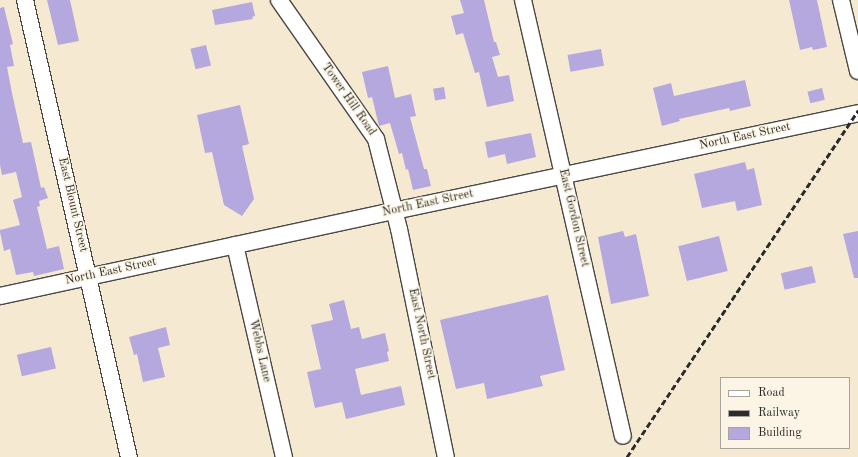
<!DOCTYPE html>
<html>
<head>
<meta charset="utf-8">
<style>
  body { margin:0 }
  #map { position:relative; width:858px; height:457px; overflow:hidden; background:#f6e9d1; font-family:"Old Standard TT",serif }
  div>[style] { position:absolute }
  .building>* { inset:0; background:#b4a8de; transform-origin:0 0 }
  .roads { filter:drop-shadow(1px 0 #494844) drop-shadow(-1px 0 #494844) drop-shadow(0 1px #494844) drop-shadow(0 -1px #494844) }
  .minor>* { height:16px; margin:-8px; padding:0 8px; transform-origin:8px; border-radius:8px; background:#fff }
  .rail>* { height:3px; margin-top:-1.5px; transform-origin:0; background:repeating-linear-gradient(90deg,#2b2b2b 0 6px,transparent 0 9px) }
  span { translate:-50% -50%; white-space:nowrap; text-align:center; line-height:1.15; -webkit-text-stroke:3px #fcf5e5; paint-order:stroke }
  .street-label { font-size:12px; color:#2b2b2b }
  .legend { position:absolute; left:720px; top:377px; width:130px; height:72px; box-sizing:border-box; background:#fcf5e5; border:1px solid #a8a49b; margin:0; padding:5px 7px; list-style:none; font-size:12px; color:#2b2b2b }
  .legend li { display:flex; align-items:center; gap:8px; height:20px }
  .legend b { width:20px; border:1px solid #a8a49b }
</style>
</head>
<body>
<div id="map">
  <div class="building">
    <i style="clip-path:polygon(47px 0,70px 0,79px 41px,58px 45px)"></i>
    <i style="clip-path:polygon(460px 0,484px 0,494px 42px,496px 42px,500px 55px,492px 57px,498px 77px,509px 75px,514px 101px,487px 107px,479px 72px,475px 73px,463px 33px,456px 35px,451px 16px,464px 13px)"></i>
    <i style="clip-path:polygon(789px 0,817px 0,827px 47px,813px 50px,812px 47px,800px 50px)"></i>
    <i style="clip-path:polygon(252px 2px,255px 16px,252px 17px,253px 19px,215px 25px,212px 10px)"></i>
    <i style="clip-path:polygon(4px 7px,13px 44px,10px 45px,14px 66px,7px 67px,12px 93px,23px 143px,31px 142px,41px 188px,44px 187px,48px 198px,39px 201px,40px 206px,37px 207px,47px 249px,59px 246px,64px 269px,34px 276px,33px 272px,16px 275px,10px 249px,4px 251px,0 232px,0 230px,20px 225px,13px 200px,22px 197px,16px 172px,2px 175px,0 165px,0 8px)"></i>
    <i style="left:206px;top:45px;width:21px;height:16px;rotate:76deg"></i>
    <i style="left:601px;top:49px;width:17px;height:34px;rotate:80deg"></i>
    <i style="clip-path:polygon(388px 66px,395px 98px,411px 94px,416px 116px,410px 117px,424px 169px,427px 169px,431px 186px,413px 190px,408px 169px,406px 170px,402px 153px,399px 154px,390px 123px,379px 126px,372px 97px,368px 98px,362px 72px)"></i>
    <i style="clip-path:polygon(745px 80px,751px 106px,730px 111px,729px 108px,679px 119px,680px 121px,662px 126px,653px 88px,671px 83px,674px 96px)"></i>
    <i style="left:444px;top:87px;width:12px;height:11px;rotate:81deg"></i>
    <i style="left:822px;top:88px;width:12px;height:15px;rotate:76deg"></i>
    <i style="clip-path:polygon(240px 105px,249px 144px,242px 146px,254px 199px,242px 216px,224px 205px,212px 152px,205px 153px,197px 115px)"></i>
    <i style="clip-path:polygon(531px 133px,536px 157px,507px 164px,505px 154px,488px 158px,485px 142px)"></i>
    <i style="clip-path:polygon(745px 162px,747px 170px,754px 168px,762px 205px,737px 211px,735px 201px,702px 208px,694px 174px)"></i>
    <i style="clip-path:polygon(623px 231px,625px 237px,636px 234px,649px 296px,611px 304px,598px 237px)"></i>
    <i style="clip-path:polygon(858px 231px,858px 278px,854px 278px,843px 234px)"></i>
    <i style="left:719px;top:236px;width:36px;height:42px;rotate:76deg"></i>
    <i style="left:812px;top:266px;width:17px;height:32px;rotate:77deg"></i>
    <i style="clip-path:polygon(548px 295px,565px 370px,540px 376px,543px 386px,487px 399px,484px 383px,456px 389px,440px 320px)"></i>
    <i style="clip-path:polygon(344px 300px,351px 329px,359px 327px,362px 339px,385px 333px,389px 351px,387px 352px,389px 361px,355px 369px,361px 395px,401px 386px,405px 405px,346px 419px,342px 402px,315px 408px,307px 372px,321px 369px,311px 325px,333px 320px,329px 304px)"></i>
    <i style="clip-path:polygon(166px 327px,170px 345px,158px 348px,165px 377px,143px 382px,137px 354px,134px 355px,129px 337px)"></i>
    <i style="left:51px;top:347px;width:22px;height:35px;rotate:77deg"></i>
  </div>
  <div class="roads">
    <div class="minor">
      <i style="left:25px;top:0;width:469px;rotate:77.2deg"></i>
      <i style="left:279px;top:0;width:169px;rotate:55.1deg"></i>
      <i style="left:376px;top:139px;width:93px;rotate:75.7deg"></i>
      <i style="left:399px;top:229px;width:233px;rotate:78.4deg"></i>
      <i style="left:523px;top:0;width:447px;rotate:77.1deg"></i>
      <i style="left:841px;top:0;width:73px;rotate:76.5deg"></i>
      <i style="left:235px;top:245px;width:218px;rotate:77deg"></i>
      <i style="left:0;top:296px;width:403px;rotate:-12.2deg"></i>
      <i style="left:394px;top:211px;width:474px;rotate:-11.9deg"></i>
    </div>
  </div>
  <div class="rail">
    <i style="left:627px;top:457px;width:417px;rotate:-56.3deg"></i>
  </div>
  <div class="street-label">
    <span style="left:348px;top:100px;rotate:55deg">Tower Hill Road</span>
    <span style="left:745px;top:137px;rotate:-12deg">North East Street</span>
    <span style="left:428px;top:204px;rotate:-12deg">North East Street</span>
    <span style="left:72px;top:205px;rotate:77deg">East Blount Street</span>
    <span style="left:573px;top:218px;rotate:77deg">East Gordon Street</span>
    <span style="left:111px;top:272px;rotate:-12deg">North East Street</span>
    <span style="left:421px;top:334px;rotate:78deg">East North Street</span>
    <span style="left:259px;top:351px;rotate:77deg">Webbs Lane</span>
  </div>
  <ul class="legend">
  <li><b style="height:5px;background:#fff"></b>Road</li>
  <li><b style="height:5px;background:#2b2b2b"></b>Railway</li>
  <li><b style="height:11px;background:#b4a8de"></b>Building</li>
  </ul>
</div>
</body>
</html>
